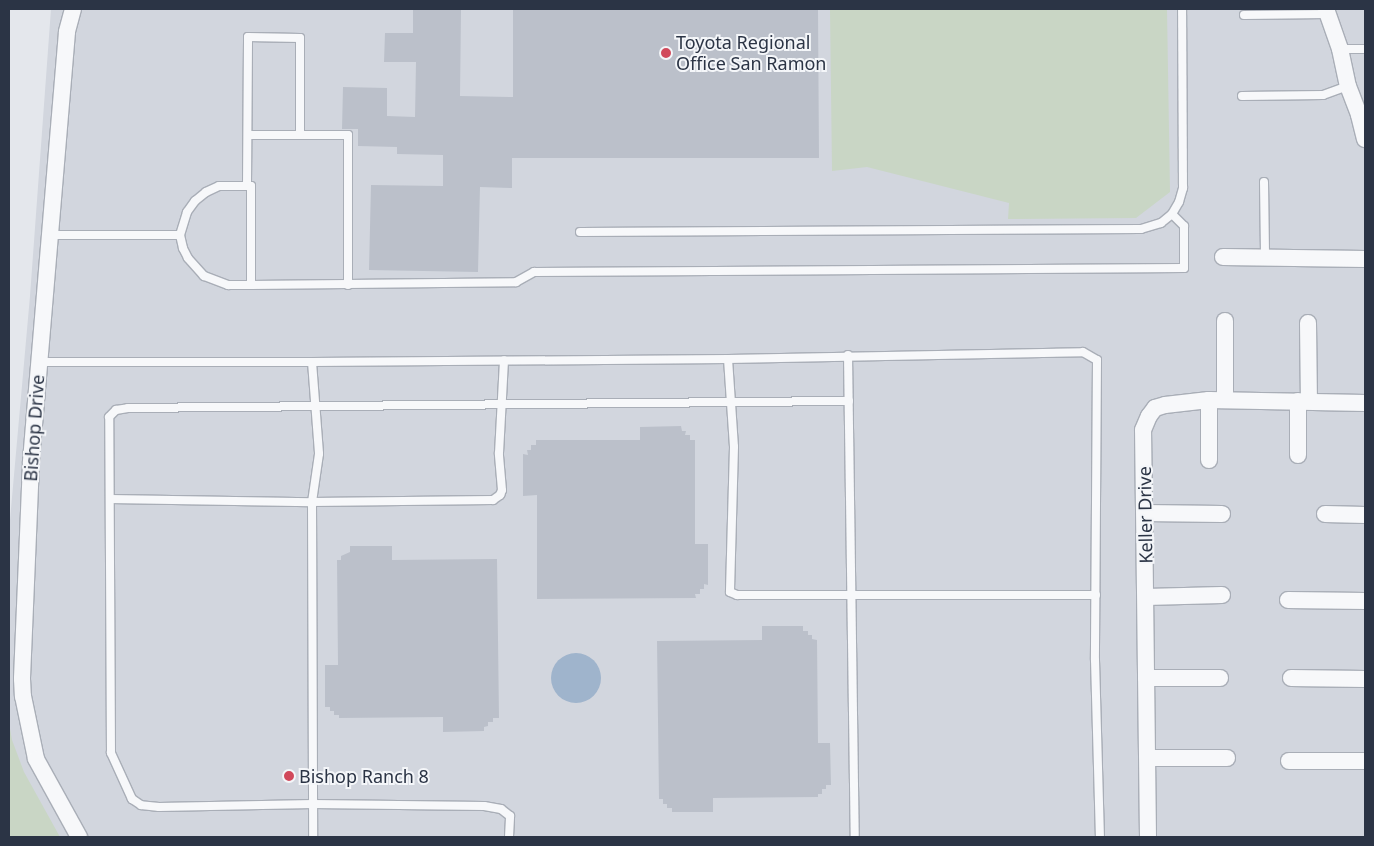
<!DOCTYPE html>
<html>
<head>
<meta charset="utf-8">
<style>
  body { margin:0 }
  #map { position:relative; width:1374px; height:846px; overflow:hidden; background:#e4e7ec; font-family:"Noto Sans",sans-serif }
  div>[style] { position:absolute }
  .built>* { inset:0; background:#d2d6de }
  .green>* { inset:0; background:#c9d6c5 }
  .water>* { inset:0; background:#9fb4cc }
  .round { border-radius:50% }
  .building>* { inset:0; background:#bbc0ca }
  .roads { filter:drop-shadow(1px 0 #a9aeb7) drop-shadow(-1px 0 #a9aeb7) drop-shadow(0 1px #a9aeb7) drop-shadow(0 -1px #a9aeb7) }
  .lane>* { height:8px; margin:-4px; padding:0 4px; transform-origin:4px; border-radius:4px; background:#f7f8fa }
  .street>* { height:16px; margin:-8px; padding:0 8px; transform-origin:8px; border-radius:8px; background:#f7f8fa }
  .dots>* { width:14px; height:14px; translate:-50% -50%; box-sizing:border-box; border:2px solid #f4f6f9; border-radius:50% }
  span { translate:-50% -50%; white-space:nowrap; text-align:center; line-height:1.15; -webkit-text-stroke:4px #f4f6f9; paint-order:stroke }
  .poi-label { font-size:18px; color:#2b3445 }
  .left { translate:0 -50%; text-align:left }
  .street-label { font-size:18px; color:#2b3445 }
  .frame { position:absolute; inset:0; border:10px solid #2b3445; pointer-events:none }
</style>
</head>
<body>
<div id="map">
  <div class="built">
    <i style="clip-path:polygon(51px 9px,1365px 9px,1365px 837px,9px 837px,9px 531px,30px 296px)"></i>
  </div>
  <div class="green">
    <i style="clip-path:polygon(830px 9px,1167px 9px,1170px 192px,1136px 218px,1008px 219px,1009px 203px,867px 167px,832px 171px)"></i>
    <i style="clip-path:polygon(9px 723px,12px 740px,24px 772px,60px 837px,9px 837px)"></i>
  </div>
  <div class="water">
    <i class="round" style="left:551px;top:653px;width:50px;height:50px"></i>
  </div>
  <div class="building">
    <i style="clip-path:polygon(413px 9px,461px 9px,460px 96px,513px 97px,513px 9px,818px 9px,819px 158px,512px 158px,512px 188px,480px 187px,478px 272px,369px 270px,371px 185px,443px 186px,443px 155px,397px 154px,397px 147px,358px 146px,358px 129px,342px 129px,343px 87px,387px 88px,387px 116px,415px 117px,416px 62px,384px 62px,385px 33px,413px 33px)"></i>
    <i style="clip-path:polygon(681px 426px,682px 431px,686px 431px,685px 435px,690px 435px,690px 440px,695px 440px,695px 544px,708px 544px,708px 585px,704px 584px,704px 589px,700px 589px,700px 594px,695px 594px,696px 598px,537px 599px,537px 495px,523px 496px,523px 454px,528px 455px,527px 450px,531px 450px,531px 445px,536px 445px,536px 440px,640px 440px,640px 427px)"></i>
    <i style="clip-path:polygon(350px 546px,392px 546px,392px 560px,497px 559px,499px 718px,493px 718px,493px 722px,488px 722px,488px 726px,484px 727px,484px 731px,443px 732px,443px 717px,339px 718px,339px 715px,334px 715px,334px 711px,330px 711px,330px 707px,325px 707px,325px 665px,338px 665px,337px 560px,341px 560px,341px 556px,350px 552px)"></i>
    <i style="clip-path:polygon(762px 626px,803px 626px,803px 631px,808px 631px,808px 635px,812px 635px,812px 639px,817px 640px,818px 743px,830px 743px,831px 785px,826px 785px,826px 789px,822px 789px,822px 794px,818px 794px,818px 797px,713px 798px,713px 812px,672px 812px,672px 808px,667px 808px,667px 804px,663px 804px,663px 799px,659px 799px,657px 641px,762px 640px)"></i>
  </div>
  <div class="roads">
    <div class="lane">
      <i style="left:1244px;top:15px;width:82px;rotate:-0.7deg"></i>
      <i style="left:1340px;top:49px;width:25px"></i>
      <i style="left:1242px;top:96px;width:81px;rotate:-0.7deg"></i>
      <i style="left:1323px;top:95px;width:27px;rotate:-20deg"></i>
      <i style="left:249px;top:135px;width:99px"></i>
      <i style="left:348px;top:135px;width:150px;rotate:90deg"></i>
      <i style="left:1264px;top:182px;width:75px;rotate:89.2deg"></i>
      <i style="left:247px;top:185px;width:148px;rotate:-89.6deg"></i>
      <i style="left:248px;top:37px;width:52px;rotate:1.1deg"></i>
      <i style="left:300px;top:38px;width:97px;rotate:90deg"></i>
      <i style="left:580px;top:232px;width:561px;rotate:-0.31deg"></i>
      <i style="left:1141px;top:229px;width:21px;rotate:-17deg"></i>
      <i style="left:1161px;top:223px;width:14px;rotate:-39deg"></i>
      <i style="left:1172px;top:214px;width:14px;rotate:-60deg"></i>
      <i style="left:1179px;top:202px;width:15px;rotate:-74deg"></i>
      <i style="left:1183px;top:188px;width:179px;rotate:-90.3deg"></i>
      <i style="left:49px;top:235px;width:131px"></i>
      <i style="left:180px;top:235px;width:24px;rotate:-73deg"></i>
      <i style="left:187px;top:212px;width:14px;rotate:-54deg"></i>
      <i style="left:195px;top:201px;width:14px;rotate:-39deg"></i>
      <i style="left:206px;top:192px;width:14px;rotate:-25deg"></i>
      <i style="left:219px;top:186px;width:32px"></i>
      <i style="left:251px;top:186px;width:99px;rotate:90deg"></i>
      <i style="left:251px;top:285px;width:23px;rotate:180deg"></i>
      <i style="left:228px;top:285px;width:26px;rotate:-159deg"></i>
      <i style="left:204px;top:276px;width:24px;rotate:-132deg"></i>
      <i style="left:188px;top:258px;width:11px;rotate:-117deg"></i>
      <i style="left:183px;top:248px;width:13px;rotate:-103deg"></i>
      <i style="left:251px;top:285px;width:265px;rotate:-0.6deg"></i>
      <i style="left:516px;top:282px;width:21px;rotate:-29deg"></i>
      <i style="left:534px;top:272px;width:650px;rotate:-0.35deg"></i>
      <i style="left:1184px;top:268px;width:42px;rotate:-90deg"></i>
      <i style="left:1184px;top:226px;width:17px;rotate:-135deg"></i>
      <i style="left:848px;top:355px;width:482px;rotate:89.2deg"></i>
      <i style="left:728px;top:359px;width:88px;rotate:86.1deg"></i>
      <i style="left:734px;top:447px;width:145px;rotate:91.6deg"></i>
      <i style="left:730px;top:592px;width:8px;rotate:23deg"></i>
      <i style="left:737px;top:595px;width:359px"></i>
      <i style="left:38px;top:362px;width:274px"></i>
      <i style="left:312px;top:362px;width:416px;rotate:-0.4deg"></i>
      <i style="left:728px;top:359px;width:355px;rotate:-1.1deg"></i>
      <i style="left:1083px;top:352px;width:16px;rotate:30deg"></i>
      <i style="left:1097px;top:360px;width:300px;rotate:90.4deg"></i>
      <i style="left:1095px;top:660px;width:177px;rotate:88.4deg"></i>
      <i style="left:312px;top:362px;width:92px;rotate:85.6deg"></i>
      <i style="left:319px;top:454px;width:49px;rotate:98.3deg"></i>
      <i style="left:312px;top:502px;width:335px;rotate:89.8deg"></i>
      <i style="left:110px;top:499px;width:202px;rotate:0.9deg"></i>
      <i style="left:312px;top:502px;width:181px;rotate:-0.6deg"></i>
      <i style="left:493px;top:500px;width:9px;rotate:-36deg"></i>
      <i style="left:500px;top:495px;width:5px;rotate:-68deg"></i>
      <i style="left:502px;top:490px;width:37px;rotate:-95deg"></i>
      <i style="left:499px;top:453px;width:93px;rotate:-86.9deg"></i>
      <i style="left:509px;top:837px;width:21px;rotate:-87deg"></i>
      <i style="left:510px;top:816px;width:11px;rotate:-142deg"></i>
      <i style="left:501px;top:809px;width:17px;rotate:-170deg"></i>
      <i style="left:484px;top:806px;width:171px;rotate:-179.3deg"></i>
      <i style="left:313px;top:804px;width:154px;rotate:178.9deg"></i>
      <i style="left:159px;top:807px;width:18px;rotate:-174deg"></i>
      <i style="left:141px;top:805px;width:11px;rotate:-146deg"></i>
      <i style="left:132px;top:799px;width:51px;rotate:-114.5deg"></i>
      <i style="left:111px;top:753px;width:336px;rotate:-90.3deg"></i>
      <i style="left:109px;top:417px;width:10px;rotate:-45deg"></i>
      <i style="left:116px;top:410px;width:12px;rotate:-9deg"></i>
      <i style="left:128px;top:408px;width:721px;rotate:-0.56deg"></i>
    </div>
    <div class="street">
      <i style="left:73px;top:9px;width:24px;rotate:105deg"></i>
      <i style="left:67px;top:32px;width:433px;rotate:94.8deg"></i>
      <i style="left:31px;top:463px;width:216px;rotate:92.4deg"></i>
      <i style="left:22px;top:679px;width:17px;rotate:87deg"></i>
      <i style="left:23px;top:696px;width:64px;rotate:78.3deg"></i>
      <i style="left:36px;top:759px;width:89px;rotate:61.1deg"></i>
      <i style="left:1326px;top:9px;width:42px;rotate:70.7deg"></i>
      <i style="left:1340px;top:49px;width:38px;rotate:78deg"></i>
      <i style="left:1348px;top:86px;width:31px;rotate:69deg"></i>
      <i style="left:1359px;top:115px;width:25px;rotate:76deg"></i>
      <i style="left:1223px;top:257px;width:142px;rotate:0.8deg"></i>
      <i style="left:1225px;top:321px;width:78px;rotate:90deg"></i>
      <i style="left:1308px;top:323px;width:78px;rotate:89.3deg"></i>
      <i style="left:1209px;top:400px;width:60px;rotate:90deg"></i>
      <i style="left:1298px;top:401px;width:54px;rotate:90deg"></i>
      <i style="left:1145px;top:513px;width:77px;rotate:0.7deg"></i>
      <i style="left:1325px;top:514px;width:40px;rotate:1.4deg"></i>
      <i style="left:1146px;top:597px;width:76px;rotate:-1.5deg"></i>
      <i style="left:1288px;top:600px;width:77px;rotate:0.7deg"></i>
      <i style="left:1146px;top:678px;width:74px"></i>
      <i style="left:1291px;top:678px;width:74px;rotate:0.8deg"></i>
      <i style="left:1148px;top:758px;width:79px"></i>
      <i style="left:1289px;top:761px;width:76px"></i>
      <i style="left:1148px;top:837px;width:407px;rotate:-90.7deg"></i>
      <i style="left:1143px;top:430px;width:15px;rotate:-67deg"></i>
      <i style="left:1149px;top:416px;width:10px;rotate:-53deg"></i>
      <i style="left:1155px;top:408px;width:10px;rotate:-17deg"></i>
      <i style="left:1165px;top:405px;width:44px;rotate:-6.5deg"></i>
      <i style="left:1209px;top:400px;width:156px;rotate:1.1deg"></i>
    </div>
  </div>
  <div class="dots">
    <i style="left:666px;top:53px;background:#d1495b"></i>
    <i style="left:289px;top:776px;background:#d1495b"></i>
  </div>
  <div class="poi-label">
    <span class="left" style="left:676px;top:53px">Toyota Regional<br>Office San Ramon</span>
    <span class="left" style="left:299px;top:776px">Bishop Ranch 8</span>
  </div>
  <div class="street-label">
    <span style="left:34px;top:428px;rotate:-86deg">Bishop Drive</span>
    <span style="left:1145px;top:515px;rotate:-91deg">Keller Drive</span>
  </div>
  <div class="frame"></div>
</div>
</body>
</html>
